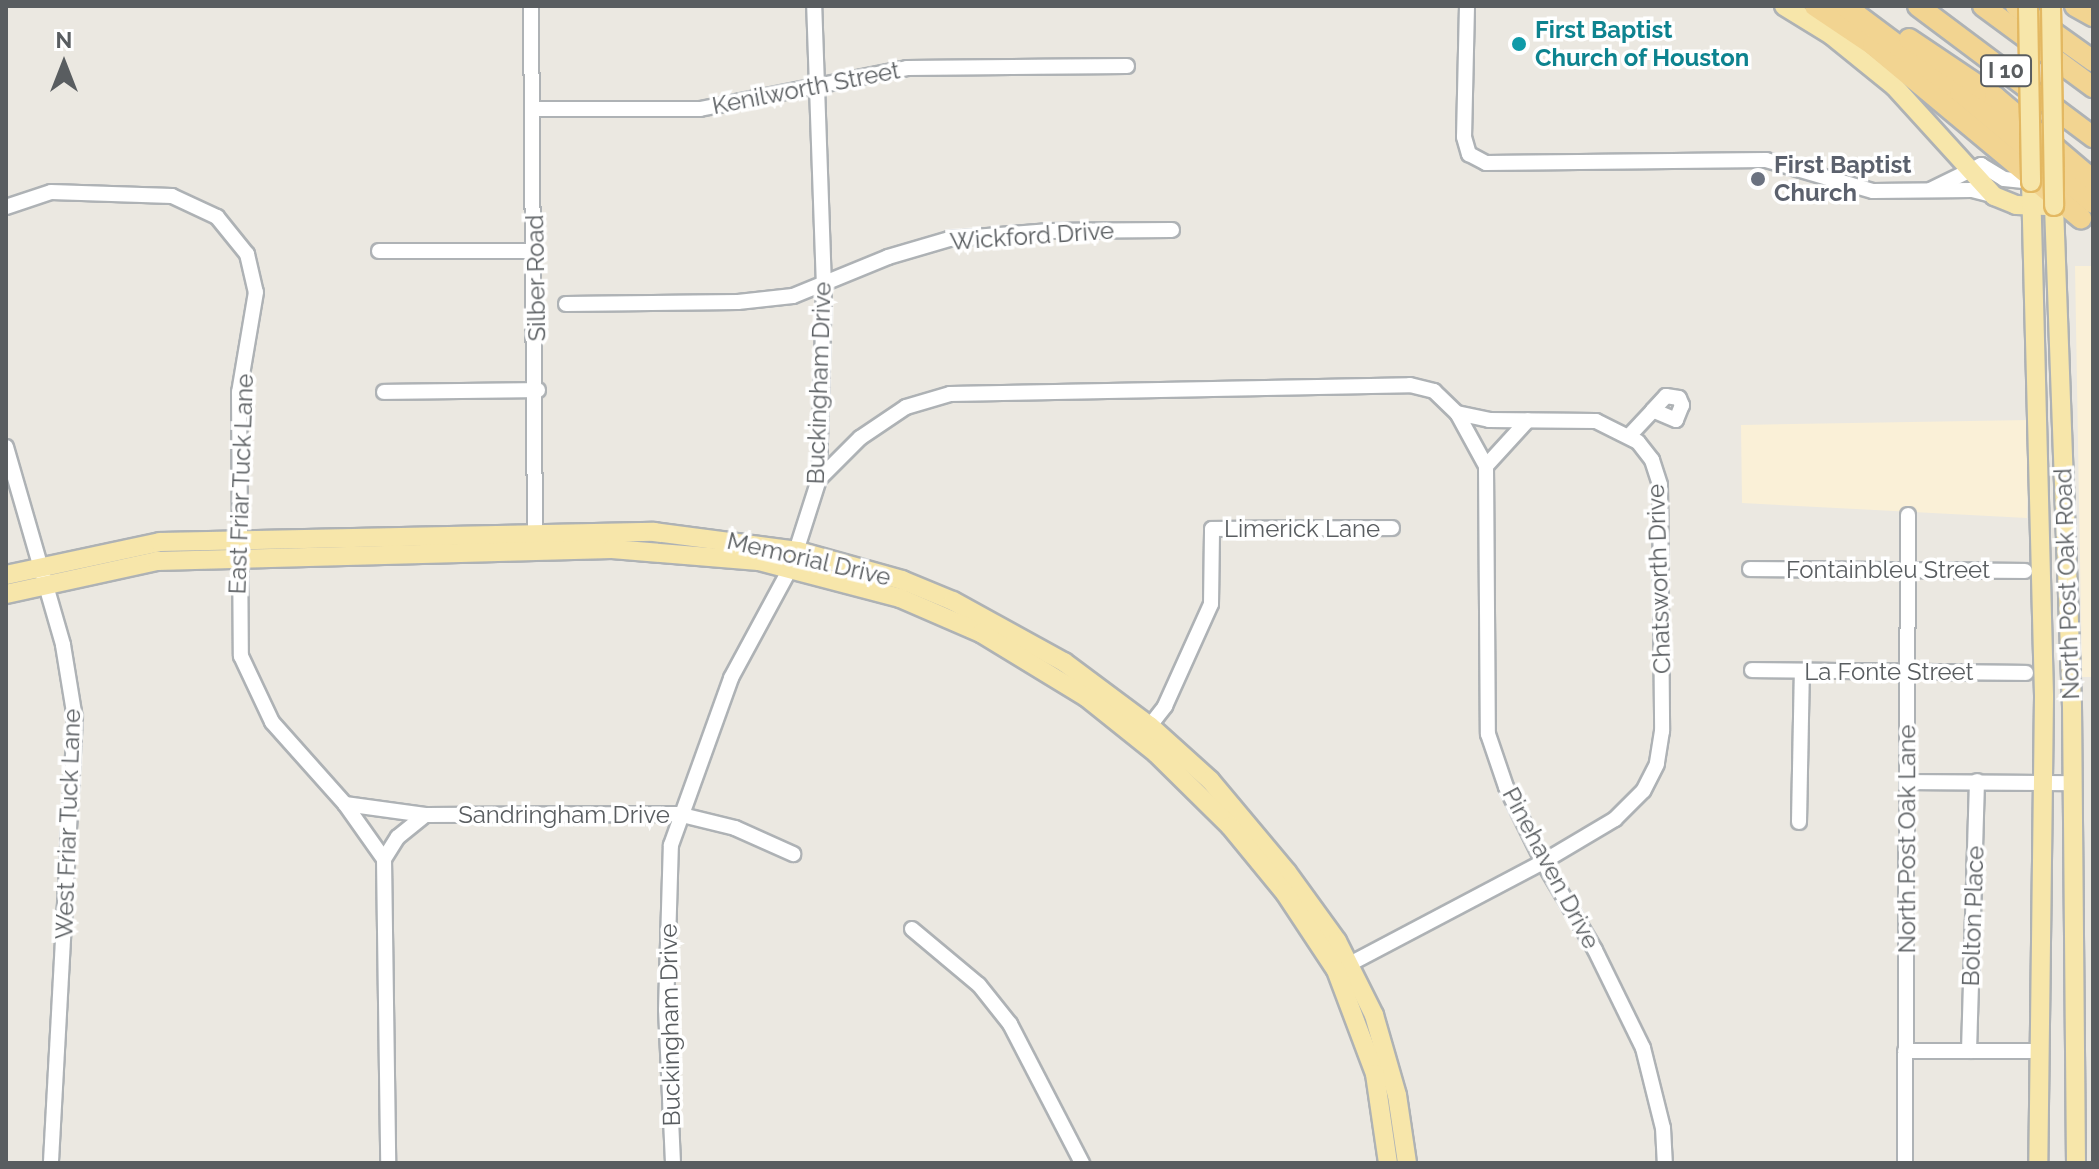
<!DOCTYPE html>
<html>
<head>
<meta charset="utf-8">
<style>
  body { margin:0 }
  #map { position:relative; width:2099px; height:1169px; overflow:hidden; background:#ebe8e1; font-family:Raleway,sans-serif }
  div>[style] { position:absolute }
  .commercial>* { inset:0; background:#faf0d7 }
  .roads { filter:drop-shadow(2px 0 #aeb2b5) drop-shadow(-2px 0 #aeb2b5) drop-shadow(0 2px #aeb2b5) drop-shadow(0 -2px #aeb2b5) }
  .minor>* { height:14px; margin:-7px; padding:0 7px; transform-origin:7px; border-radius:7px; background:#fff }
  .major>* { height:18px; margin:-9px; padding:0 9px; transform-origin:9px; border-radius:9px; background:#f7e6aa }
  .highway>* { height:20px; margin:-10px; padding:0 10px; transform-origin:10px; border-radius:10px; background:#f2d491 }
  .bridges { filter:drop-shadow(2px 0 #e3b862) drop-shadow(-2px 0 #e3b862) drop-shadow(0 2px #e3b862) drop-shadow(0 -2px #e3b862) }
  .major-bridge>* { height:18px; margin:-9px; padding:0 9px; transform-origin:9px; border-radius:9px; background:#f7e6aa }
  .dots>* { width:22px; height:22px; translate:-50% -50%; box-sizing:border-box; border:4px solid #fff; border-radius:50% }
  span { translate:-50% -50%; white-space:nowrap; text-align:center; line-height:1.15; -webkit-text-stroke:7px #fff; paint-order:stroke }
  .shield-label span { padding:2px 6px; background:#fff; border:2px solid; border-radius:6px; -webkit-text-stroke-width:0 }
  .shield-label { font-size:22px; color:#595d60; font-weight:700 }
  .culture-label { font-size:24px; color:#0d838f; font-weight:700 }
  .left { translate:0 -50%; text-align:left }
  .street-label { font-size:24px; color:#595d60 }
  .worship-label { font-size:24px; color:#5b616d; font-weight:700 }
  .frame { position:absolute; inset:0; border:8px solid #595d60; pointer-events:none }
  .north { position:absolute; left:24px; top:24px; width:80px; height:80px; -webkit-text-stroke:6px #fff; paint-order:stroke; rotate:0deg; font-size:22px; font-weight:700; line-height:32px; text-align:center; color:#595d60 }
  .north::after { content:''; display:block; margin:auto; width:28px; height:36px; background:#595d60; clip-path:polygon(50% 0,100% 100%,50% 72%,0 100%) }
</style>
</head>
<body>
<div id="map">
  <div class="commercial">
    <i style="clip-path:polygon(2075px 266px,2093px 266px,2093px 677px,2082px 677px)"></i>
    <i style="clip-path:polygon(2029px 420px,2027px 518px,1742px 503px,1741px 425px)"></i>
  </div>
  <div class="roads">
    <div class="minor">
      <i style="left:531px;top:6px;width:536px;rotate:89.57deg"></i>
      <i style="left:1467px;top:6px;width:131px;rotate:91.3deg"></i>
      <i style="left:1464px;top:137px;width:18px;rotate:74deg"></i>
      <i style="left:1469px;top:154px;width:19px;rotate:28deg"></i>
      <i style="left:1486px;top:163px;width:280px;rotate:-0.6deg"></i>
      <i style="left:1766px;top:160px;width:111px;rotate:16.2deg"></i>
      <i style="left:1873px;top:191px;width:99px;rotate:-0.6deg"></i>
      <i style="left:1972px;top:190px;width:21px;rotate:14deg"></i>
      <i style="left:533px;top:109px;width:167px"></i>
      <i style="left:700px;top:109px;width:211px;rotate:-11.2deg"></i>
      <i style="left:907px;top:68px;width:220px;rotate:-0.5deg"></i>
      <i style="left:1930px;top:190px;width:57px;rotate:-26.1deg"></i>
      <i style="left:1981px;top:165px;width:27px;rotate:31deg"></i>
      <i style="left:2004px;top:179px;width:27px;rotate:6deg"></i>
      <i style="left:6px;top:207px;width:47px;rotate:-18.4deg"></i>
      <i style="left:51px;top:192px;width:121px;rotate:1.9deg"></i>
      <i style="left:172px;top:196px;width:50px;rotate:25deg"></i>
      <i style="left:217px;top:217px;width:48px;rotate:51deg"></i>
      <i style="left:247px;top:254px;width:39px;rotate:77deg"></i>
      <i style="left:256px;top:292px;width:101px;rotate:99.6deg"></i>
      <i style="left:239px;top:392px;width:264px;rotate:89.6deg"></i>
      <i style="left:241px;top:656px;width:73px;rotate:64.8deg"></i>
      <i style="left:272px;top:722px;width:110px;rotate:48.3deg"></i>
      <i style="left:345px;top:804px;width:81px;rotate:7.8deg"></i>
      <i style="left:425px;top:815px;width:253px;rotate:-0.2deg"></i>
      <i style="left:678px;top:814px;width:59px;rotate:13.8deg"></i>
      <i style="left:735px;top:828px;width:64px;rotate:24.1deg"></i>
      <i style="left:379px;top:251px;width:156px"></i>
      <i style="left:566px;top:304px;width:172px;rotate:-0.7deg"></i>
      <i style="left:738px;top:302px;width:55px;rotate:-6.2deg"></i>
      <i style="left:793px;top:296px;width:103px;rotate:-22.3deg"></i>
      <i style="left:888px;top:257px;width:64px;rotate:-16.4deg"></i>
      <i style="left:949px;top:239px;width:101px;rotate:-4.5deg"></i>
      <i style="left:1050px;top:231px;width:122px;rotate:-0.5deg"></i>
      <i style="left:384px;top:392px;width:154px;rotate:-0.7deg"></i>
      <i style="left:1457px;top:413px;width:60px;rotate:61.3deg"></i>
      <i style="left:1486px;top:466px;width:268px;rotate:89.6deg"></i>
      <i style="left:1488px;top:734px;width:56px;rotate:71.2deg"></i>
      <i style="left:1506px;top:787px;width:84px;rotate:63.7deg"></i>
      <i style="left:1543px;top:862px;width:102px;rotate:59.4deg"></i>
      <i style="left:1595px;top:950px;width:109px;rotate:63.9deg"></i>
      <i style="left:1643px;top:1048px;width:82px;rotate:76deg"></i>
      <i style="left:1663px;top:1128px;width:35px;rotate:87deg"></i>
      <i style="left:1629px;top:436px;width:35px;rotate:-47deg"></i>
      <i style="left:1653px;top:410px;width:19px;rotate:-47deg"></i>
      <i style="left:1666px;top:396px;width:13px;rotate:9deg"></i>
      <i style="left:1679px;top:398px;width:8px;rotate:67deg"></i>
      <i style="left:1682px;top:405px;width:16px;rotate:112deg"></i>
      <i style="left:1676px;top:420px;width:25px;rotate:-157deg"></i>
      <i style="left:6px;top:447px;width:206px;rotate:73.9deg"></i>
      <i style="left:63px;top:645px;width:74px;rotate:80.7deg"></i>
      <i style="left:75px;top:718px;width:446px;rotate:93.1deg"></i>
      <i style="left:1486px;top:466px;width:62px;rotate:-47.6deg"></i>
      <i style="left:819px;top:479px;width:58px;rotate:-45deg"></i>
      <i style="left:860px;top:438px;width:55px;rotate:-34deg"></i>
      <i style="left:906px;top:407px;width:46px;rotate:-16.5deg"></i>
      <i style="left:950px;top:394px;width:460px;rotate:-1.1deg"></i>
      <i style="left:1410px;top:385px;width:25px;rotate:14deg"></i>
      <i style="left:1434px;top:391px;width:32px;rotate:44deg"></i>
      <i style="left:1457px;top:413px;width:33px;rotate:12deg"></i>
      <i style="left:1489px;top:420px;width:107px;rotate:0.5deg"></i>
      <i style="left:1596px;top:421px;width:47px;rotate:26.6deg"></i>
      <i style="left:1638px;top:442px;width:23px;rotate:52deg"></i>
      <i style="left:1652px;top:460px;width:26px;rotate:72deg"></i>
      <i style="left:1660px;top:485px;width:246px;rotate:89.5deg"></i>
      <i style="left:1662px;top:731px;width:33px;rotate:99deg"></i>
      <i style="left:1657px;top:764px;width:30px;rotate:117deg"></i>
      <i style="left:1643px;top:791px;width:40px;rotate:135deg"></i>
      <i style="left:1615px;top:819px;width:84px;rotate:149.2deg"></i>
      <i style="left:1543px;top:862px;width:229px;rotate:152.2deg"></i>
      <i style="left:1750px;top:569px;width:275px;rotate:0.4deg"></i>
      <i style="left:1752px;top:670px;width:274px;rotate:0.6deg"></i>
      <i style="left:1145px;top:732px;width:33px;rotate:-52deg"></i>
      <i style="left:1165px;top:706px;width:112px;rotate:-65.7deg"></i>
      <i style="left:1211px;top:604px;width:75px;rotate:-89.2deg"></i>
      <i style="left:1212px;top:529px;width:180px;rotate:-0.3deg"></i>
      <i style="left:1909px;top:782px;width:163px;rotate:0.4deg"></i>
      <i style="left:345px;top:804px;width:67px;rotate:54.7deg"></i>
      <i style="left:384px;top:859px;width:304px;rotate:89.2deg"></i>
      <i style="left:1799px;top:822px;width:150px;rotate:-88.9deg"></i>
      <i style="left:384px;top:859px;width:26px;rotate:-58deg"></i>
      <i style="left:398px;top:837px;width:35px;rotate:-39deg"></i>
      <i style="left:912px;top:929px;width:87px;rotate:39.9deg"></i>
      <i style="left:979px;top:985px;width:50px;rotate:51.5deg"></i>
      <i style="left:1010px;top:1024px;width:157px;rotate:62.6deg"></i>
      <i style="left:1905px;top:1051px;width:134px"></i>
      <i style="left:1969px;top:1051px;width:270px;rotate:-88.3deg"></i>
      <i style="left:673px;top:1163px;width:153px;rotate:-92.6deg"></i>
      <i style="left:666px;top:1010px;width:165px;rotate:-88.3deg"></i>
      <i style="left:671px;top:845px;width:177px;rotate:-70.2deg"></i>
      <i style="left:731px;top:678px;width:126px;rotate:-61.6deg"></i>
      <i style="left:791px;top:567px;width:92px;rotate:-72.3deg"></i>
      <i style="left:819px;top:479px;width:192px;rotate:-88.5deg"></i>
      <i style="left:824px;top:287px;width:281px;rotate:-92deg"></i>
      <i style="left:1905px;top:1163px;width:648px;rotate:-89.73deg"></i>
    </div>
    <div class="major">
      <i style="left:1784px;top:6px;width:55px;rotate:31.7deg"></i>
      <i style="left:1831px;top:35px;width:81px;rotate:39deg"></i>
      <i style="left:1894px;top:86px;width:149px;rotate:47.7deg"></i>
      <i style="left:1994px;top:196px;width:24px;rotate:22deg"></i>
      <i style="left:2016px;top:205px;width:38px;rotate:2deg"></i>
      <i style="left:2054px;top:206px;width:500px;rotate:87.94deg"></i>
      <i style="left:2072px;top:706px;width:457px;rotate:89.5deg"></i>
      <i style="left:2031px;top:182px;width:515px;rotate:88.55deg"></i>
      <i style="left:2044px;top:697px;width:466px;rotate:90.7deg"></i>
      <i style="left:6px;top:575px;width:157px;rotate:-12.1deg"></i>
      <i style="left:160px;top:542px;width:494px;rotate:-1.2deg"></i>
      <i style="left:654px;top:532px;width:145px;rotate:7.5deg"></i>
      <i style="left:798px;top:551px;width:108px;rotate:15.6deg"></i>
      <i style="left:902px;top:580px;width:55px;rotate:22.4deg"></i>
      <i style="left:953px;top:601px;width:127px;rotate:28.8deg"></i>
      <i style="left:1064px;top:662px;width:107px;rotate:36.7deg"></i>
      <i style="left:1150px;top:726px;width:81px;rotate:42deg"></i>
      <i style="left:1210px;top:780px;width:120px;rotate:50.1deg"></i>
      <i style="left:1287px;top:872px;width:85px;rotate:54.1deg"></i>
      <i style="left:1337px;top:941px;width:83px;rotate:63.4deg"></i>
      <i style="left:1374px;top:1015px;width:83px;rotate:74deg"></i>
      <i style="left:1397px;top:1095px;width:69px;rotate:81.6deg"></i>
      <i style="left:6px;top:594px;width:155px;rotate:-12.3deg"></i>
      <i style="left:157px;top:561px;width:455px;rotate:-1.5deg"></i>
      <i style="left:612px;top:549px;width:147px;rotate:4.7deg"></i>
      <i style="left:759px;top:561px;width:146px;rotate:14.7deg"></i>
      <i style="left:900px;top:598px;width:88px;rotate:23.4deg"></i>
      <i style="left:981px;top:633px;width:123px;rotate:31.4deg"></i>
      <i style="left:1086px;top:697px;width:90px;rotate:38.7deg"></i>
      <i style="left:1156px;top:753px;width:104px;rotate:44.6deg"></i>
      <i style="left:1230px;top:826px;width:87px;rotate:50.6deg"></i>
      <i style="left:1285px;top:893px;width:92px;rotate:56.5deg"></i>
      <i style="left:1336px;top:970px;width:111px;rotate:69.4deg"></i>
      <i style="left:1375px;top:1074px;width:90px;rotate:81.7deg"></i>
    </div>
    <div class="highway">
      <i style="left:1815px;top:6px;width:70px;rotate:33.9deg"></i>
      <i style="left:1873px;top:45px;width:271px;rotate:39.8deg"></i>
      <i style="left:1845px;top:6px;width:144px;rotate:36.8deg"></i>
      <i style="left:1960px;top:92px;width:173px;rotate:39.8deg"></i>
      <i style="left:1918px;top:6px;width:219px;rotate:36.8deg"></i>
      <i style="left:1983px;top:6px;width:137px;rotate:36.4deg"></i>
      <i style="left:2016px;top:6px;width:95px;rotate:35.5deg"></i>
      <i style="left:2075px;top:6px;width:21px;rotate:29deg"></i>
      <i style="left:1909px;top:39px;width:104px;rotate:34deg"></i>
      <i style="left:1995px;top:97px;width:128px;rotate:40.3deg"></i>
    </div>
  </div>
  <div class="bridges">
    <div class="major-bridge">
      <i style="left:2028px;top:6px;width:176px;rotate:89deg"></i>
      <i style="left:2051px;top:6px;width:200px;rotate:89.1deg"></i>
    </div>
  </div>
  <div class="dots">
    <i style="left:1519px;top:44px;background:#0f9aa8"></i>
    <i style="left:1758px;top:179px;background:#6b7280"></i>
  </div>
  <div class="shield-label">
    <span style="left:2006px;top:71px">I 10</span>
  </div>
  <div class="culture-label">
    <span class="left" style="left:1535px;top:44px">First Baptist<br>Church of Houston</span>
  </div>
  <div class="street-label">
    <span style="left:806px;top:88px;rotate:-11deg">Kenilworth Street</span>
    <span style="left:1032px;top:236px;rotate:-4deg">Wickford Drive</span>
    <span style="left:536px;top:278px;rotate:-91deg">Silber Road</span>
    <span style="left:819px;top:383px;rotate:-88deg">Buckingham Drive</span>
    <span style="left:241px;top:484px;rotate:-88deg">East Friar Tuck Lane</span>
    <span style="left:1302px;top:529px">Limerick Lane</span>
    <span style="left:809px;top:559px;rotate:13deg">Memorial Drive</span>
    <span style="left:1888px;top:570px">Fontainbleu Street</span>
    <span style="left:1659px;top:579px;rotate:-92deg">Chatsworth Drive</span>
    <span style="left:2067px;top:584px;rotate:-92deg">North Post Oak Road</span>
    <span style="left:1889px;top:672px">La Fonte Street</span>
    <span style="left:564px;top:815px">Sandringham Drive</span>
    <span style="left:68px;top:824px;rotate:-88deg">West Friar Tuck Lane</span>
    <span style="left:1907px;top:839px;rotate:-90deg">North Post Oak Lane</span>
    <span style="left:1551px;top:868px;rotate:62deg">Pinehaven Drive</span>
    <span style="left:1973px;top:916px;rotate:-88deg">Bolton Place</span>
    <span style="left:670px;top:1025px;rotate:-91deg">Buckingham Drive</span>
  </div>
  <div class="worship-label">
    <span class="left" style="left:1774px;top:179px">First Baptist<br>Church</span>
  </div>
  <div class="frame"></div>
  <div class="north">N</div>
</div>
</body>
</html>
